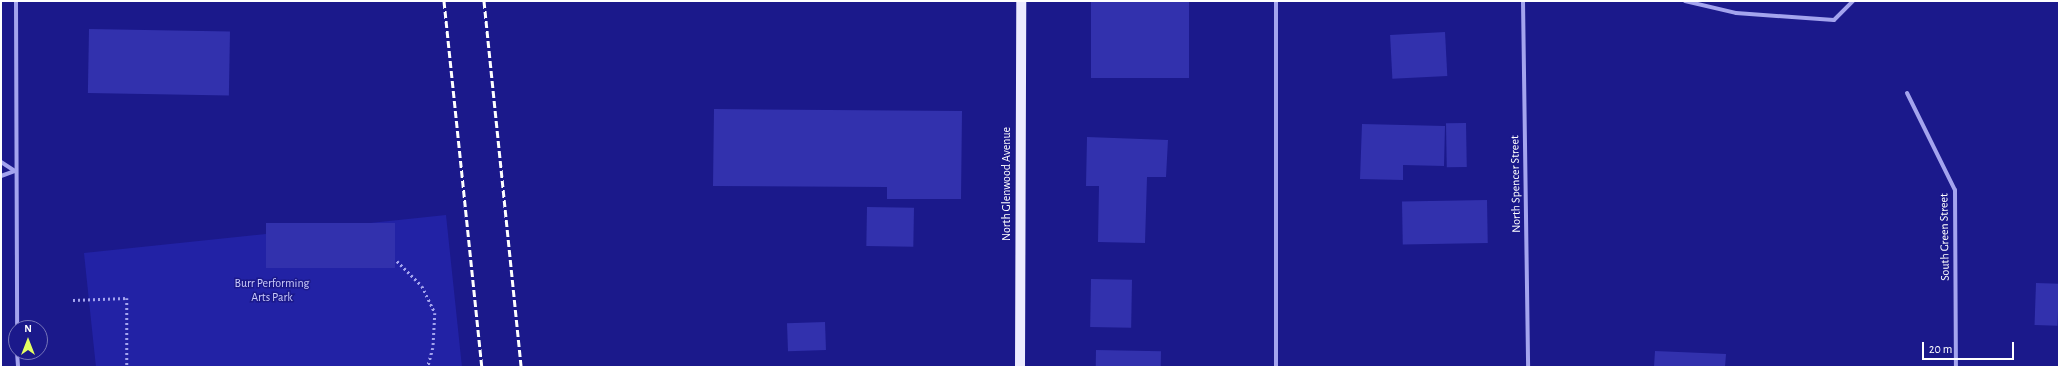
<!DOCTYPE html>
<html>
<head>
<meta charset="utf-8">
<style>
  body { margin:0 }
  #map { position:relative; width:2060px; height:368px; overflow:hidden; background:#1b198b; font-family:"Alegreya Sans",sans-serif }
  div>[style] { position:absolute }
  .green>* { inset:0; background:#2222a5; transform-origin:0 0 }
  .building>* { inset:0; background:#3231ad; transform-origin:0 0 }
  .path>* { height:2.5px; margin-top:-1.25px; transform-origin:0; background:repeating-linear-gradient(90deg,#a4a4ee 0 2px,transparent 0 5px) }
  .minor>* { height:4px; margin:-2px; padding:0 2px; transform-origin:2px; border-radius:2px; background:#a4a4ee }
  .primary>* { height:10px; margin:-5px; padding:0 5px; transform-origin:5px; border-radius:5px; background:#ecebff }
  .rail>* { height:3px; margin-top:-1.5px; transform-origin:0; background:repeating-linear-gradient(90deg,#fff 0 7px,transparent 0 10px) }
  span { translate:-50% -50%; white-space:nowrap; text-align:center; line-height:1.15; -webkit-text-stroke:3px #1b198b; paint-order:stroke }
  .street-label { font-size:12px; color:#fff }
  .park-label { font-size:12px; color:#cacafa }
  .frame { position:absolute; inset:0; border:2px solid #fff; pointer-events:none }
  .north { position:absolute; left:8px; top:320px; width:40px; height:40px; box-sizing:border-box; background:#1b198b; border:1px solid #7675b9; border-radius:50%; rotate:0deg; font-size:11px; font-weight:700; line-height:16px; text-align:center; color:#fff }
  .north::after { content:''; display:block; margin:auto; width:14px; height:18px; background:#e5ff61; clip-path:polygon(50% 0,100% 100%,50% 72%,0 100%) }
  .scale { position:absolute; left:1922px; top:342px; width:92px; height:18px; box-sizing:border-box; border:2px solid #fff; border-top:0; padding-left:5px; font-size:12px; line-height:14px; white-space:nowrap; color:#fff; -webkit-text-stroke:3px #1b198b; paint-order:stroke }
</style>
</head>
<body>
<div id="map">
  <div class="green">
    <i style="left:446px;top:215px;width:153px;height:364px;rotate:84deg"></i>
  </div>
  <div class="building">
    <i style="left:1091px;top:1px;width:98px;height:77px"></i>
    <i style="left:89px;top:29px;width:141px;height:64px;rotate:1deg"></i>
    <i style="left:1445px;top:32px;width:44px;height:55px;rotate:87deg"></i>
    <i style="clip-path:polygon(714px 109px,962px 111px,961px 199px,887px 199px,887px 187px,713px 186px)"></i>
    <i style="left:1466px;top:123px;width:44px;height:20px;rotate:89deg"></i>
    <i style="clip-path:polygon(1362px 124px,1445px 126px,1444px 166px,1403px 165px,1403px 180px,1360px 179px)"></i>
    <i style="clip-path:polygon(1087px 137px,1168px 140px,1166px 177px,1147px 177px,1145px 243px,1098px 242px,1099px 186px,1086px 186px)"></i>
    <i style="left:1487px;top:200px;width:43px;height:85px;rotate:89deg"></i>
    <i style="left:867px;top:207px;width:47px;height:39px;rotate:1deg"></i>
    <i style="left:266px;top:223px;width:129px;height:45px"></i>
    <i style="left:1091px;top:279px;width:41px;height:48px;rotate:1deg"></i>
    <i style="left:2036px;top:283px;width:23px;height:42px;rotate:2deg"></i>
    <i style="left:825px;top:322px;width:28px;height:38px;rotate:88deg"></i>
    <i style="left:1096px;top:350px;width:65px;height:17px;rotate:1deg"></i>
    <i style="clip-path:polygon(1655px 351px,1726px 354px,1725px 367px,1654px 367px)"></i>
  </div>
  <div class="path">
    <i style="left:397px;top:261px;width:35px;rotate:45deg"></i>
    <i style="left:422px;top:286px;width:30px;rotate:64deg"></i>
    <i style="left:435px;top:313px;width:35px;rotate:93deg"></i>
    <i style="left:433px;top:348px;width:20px;rotate:105deg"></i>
    <i style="left:73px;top:300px;width:54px;rotate:-2.1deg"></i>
    <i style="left:127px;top:298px;width:69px;rotate:90deg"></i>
  </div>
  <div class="minor">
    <i style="left:16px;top:1px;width:327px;rotate:89.8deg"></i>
    <i style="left:1523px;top:1px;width:366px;rotate:89.2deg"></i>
    <i style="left:1685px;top:1px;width:52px;rotate:13.2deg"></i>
    <i style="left:1736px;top:13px;width:98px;rotate:4.1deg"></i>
    <i style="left:1834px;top:20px;width:27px;rotate:-45deg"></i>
    <i style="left:1907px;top:93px;width:108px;rotate:63.7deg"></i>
    <i style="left:1955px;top:190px;width:177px;rotate:89.7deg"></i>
    <i style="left:1px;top:162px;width:17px;rotate:33deg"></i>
    <i style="left:1px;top:176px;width:15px;rotate:-20deg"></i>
    <i style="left:17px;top:352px;width:15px;rotate:86deg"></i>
    <i style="left:1276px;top:367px;width:366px;rotate:-90deg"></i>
  </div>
  <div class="primary">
    <i style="left:1020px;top:367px;width:366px;rotate:-89.8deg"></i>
  </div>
  <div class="rail">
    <i style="left:444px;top:1px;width:368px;rotate:84.1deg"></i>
    <i style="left:484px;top:1px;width:368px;rotate:84.2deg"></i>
  </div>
  <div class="street-label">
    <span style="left:1007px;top:184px;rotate:-90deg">North Glenwood Avenue</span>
    <span style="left:1516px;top:184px;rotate:-91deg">North Spencer Street</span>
    <span style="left:1945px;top:237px;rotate:-91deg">South Green Street</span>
  </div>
  <div class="park-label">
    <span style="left:272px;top:291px">Burr Performing<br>Arts Park</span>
  </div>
  <div class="frame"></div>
  <div class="north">N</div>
  <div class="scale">20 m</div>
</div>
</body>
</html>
